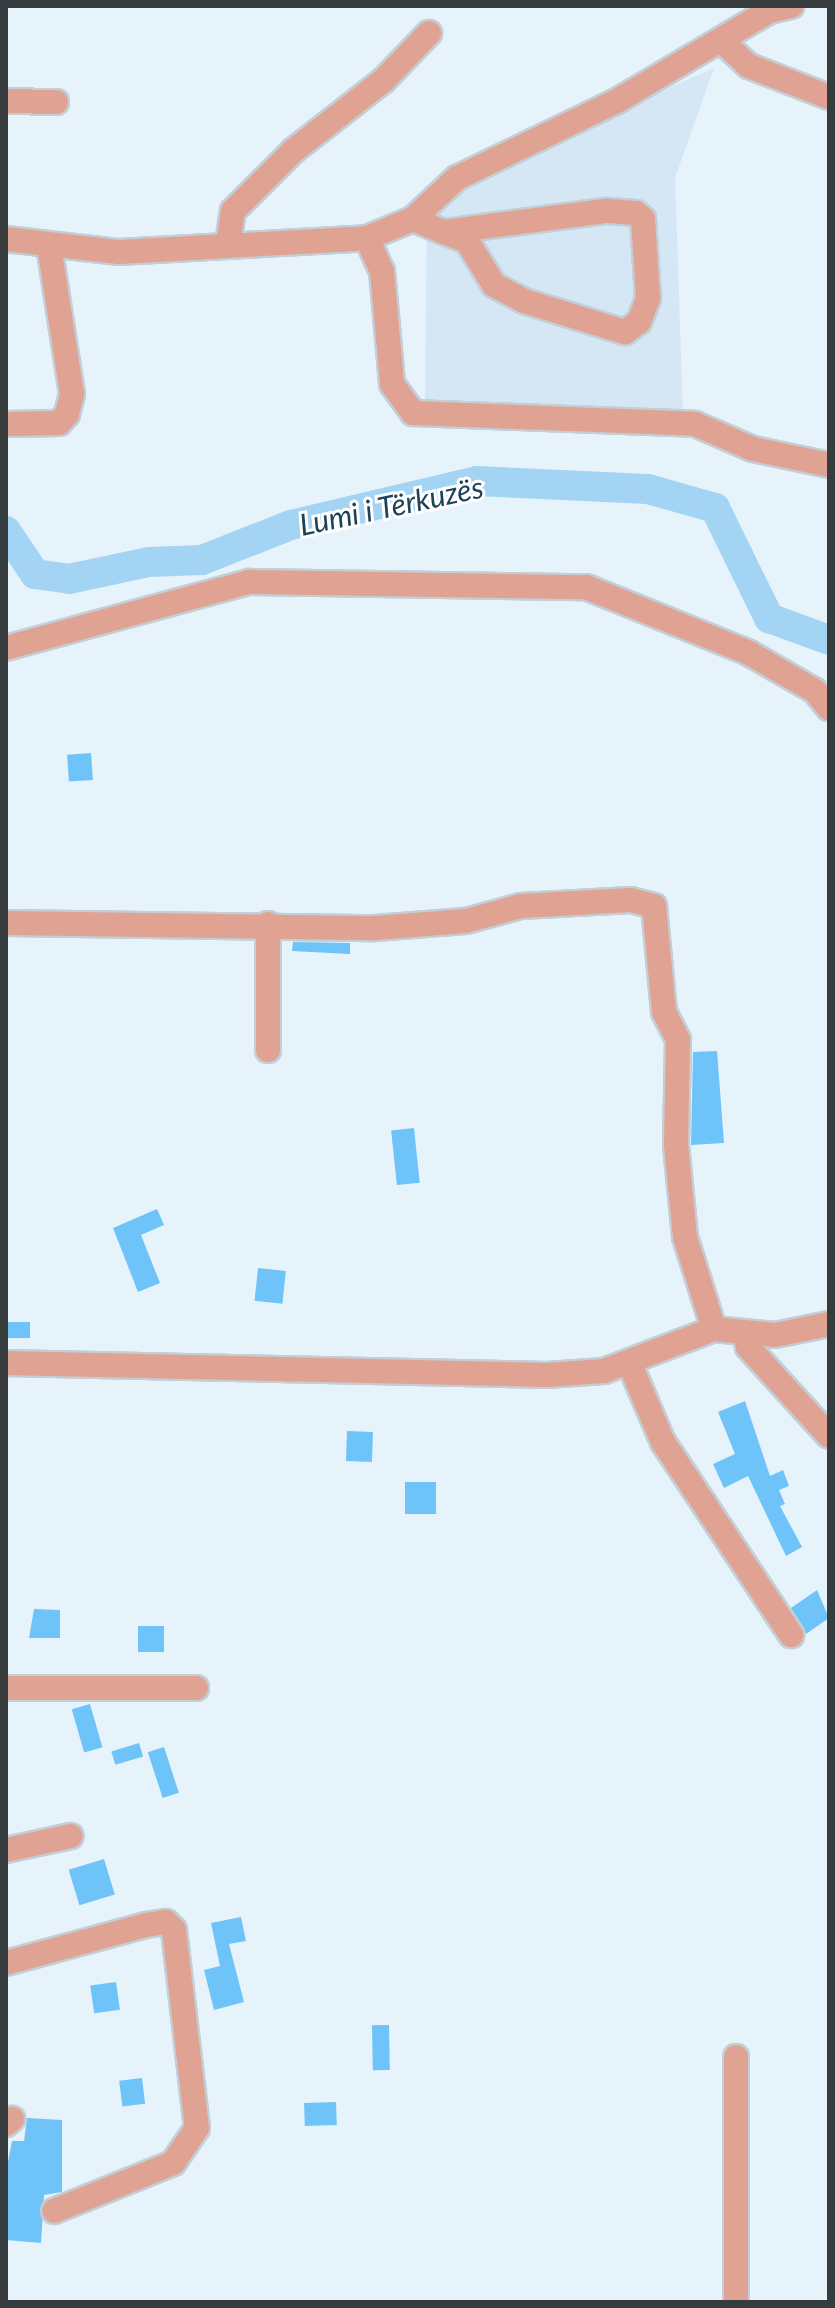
<!DOCTYPE html>
<html>
<head>
<meta charset="utf-8">
<style>
  body { margin:0 }
  #map { position:relative; width:835px; height:2308px; overflow:hidden; background:#e7f3fb; font-family:Lato,sans-serif }
  div>[style] { position:absolute }
  .built>* { inset:0; background:#d5e7f4 }
  .river>* { height:30px; margin:-15px; padding:0 15px; transform-origin:15px; border-radius:15px; background:#a4d4f4 }
  .building>* { inset:0; background:#6ec4f8; transform-origin:0 0 }
  .roads { filter:drop-shadow(2px 0 #c4ced5) drop-shadow(-2px 0 #c4ced5) drop-shadow(0 2px #c4ced5) drop-shadow(0 -2px #c4ced5) }
  .minor>* { height:24px; margin:-12px; padding:0 12px; transform-origin:12px; border-radius:12px; background:#e0a293 }
  span { translate:-50% -50%; white-space:nowrap; text-align:center; line-height:1.15; -webkit-text-stroke:6px #fefefe; paint-order:stroke }
  .water-label { font-size:30px; color:#1d4258; font-style:italic }
  .frame { position:absolute; inset:0; border:8px solid #363b3e; pointer-events:none }
</style>
</head>
<body>
<div id="map">
  <div class="built">
    <i style="clip-path:polygon(714px 68px,675px 178px,683px 413px,425px 401px,427px 210px,459px 180px)"></i>
  </div>
  <div class="river">
    <i style="left:6px;top:531px;width:52px;rotate:56deg"></i>
    <i style="left:35px;top:574px;width:34px;rotate:8deg"></i>
    <i style="left:69px;top:579px;width:82px;rotate:-12deg"></i>
    <i style="left:149px;top:562px;width:53px;rotate:-2.2deg"></i>
    <i style="left:202px;top:560px;width:96px;rotate:-21.5deg"></i>
    <i style="left:291px;top:525px;width:191px;rotate:-13.3deg"></i>
    <i style="left:477px;top:481px;width:171px;rotate:2.7deg"></i>
    <i style="left:648px;top:489px;width:70px;rotate:15.8deg"></i>
    <i style="left:715px;top:508px;width:123px;rotate:63.9deg"></i>
    <i style="left:769px;top:618px;width:64px;rotate:20.1deg"></i>
  </div>
  <div class="building">
    <i style="left:91px;top:753px;width:27px;height:24px;rotate:86deg"></i>
    <i style="clip-path:polygon(293px 942px,350px 943px,350px 954px,292px 951px)"></i>
    <i style="clip-path:polygon(717px 1051px,724px 1143px,691px 1145px,693px 1052px)"></i>
    <i style="left:414px;top:1128px;width:55px;height:23px;rotate:84deg"></i>
    <i style="clip-path:polygon(157px 1209px,164px 1225px,141px 1235px,160px 1283px,138px 1292px,113px 1228px)"></i>
    <i style="left:258px;top:1268px;width:28px;height:33px;rotate:6deg"></i>
    <i style="left:6px;top:1322px;width:24px;height:16px"></i>
    <i style="clip-path:polygon(745px 1401px,770px 1476px,783px 1470px,789px 1486px,779px 1490px,785px 1504px,780px 1506px,802px 1547px,786px 1556px,748px 1476px,724px 1488px,713px 1464px,735px 1454px,718px 1412px)"></i>
    <i style="left:347px;top:1431px;width:26px;height:30px;rotate:2deg"></i>
    <i style="left:405px;top:1482px;width:31px;height:32px"></i>
    <i style="clip-path:polygon(817px 1590px,829px 1618px,806px 1634px,791px 1608px)"></i>
    <i style="clip-path:polygon(34px 1609px,60px 1610px,60px 1638px,29px 1638px)"></i>
    <i style="left:138px;top:1626px;width:26px;height:26px"></i>
    <i style="left:90px;top:1704px;width:45px;height:19px;rotate:74deg"></i>
    <i style="left:139px;top:1743px;width:14px;height:29px;rotate:73deg"></i>
    <i style="left:164px;top:1747px;width:48px;height:17px;rotate:72deg"></i>
    <i style="left:104px;top:1859px;width:37px;height:37px;rotate:73deg"></i>
    <i style="clip-path:polygon(241px 1917px,246px 1941px,229px 1944px,244px 2002px,214px 2010px,204px 1970px,220px 1966px,211px 1923px)"></i>
    <i style="left:116px;top:1982px;width:28px;height:26px;rotate:82deg"></i>
    <i style="left:389px;top:2025px;width:45px;height:17px;rotate:89deg"></i>
    <i style="left:142px;top:2078px;width:26px;height:23px;rotate:83deg"></i>
    <i style="left:336px;top:2102px;width:23px;height:32px;rotate:88deg"></i>
    <i style="clip-path:polygon(27px 2118px,62px 2120px,62px 2192px,44px 2195px,41px 2243px,6px 2240px,6px 2172px,12px 2141px,24px 2141px)"></i>
  </div>
  <div class="roads">
    <div class="minor">
      <i style="left:724px;top:43px;width:34px;rotate:43deg"></i>
      <i style="left:749px;top:66px;width:86px;rotate:21.2deg"></i>
      <i style="left:6px;top:101px;width:50px;rotate:1.1deg"></i>
      <i style="left:413px;top:219px;width:34px;rotate:23deg"></i>
      <i style="left:444px;top:232px;width:25px;rotate:21deg"></i>
      <i style="left:467px;top:241px;width:52px;rotate:58.5deg"></i>
      <i style="left:494px;top:285px;width:34px;rotate:28deg"></i>
      <i style="left:524px;top:301px;width:106px;rotate:17.1deg"></i>
      <i style="left:625px;top:332px;width:17px;rotate:-36deg"></i>
      <i style="left:639px;top:322px;width:26px;rotate:-69deg"></i>
      <i style="left:648px;top:298px;width:79px;rotate:-93.6deg"></i>
      <i style="left:643px;top:219px;width:9px;rotate:-139deg"></i>
      <i style="left:636px;top:213px;width:31px;rotate:-176deg"></i>
      <i style="left:605px;top:211px;width:162px;rotate:172.6deg"></i>
      <i style="left:367px;top:238px;width:36px;rotate:66deg"></i>
      <i style="left:382px;top:271px;width:113px;rotate:84.9deg"></i>
      <i style="left:392px;top:384px;width:36px;rotate:54deg"></i>
      <i style="left:413px;top:413px;width:282px;rotate:2.2deg"></i>
      <i style="left:695px;top:424px;width:63px;rotate:23.3deg"></i>
      <i style="left:753px;top:449px;width:78px;rotate:11.9deg"></i>
      <i style="left:6px;top:239px;width:114px;rotate:6.6deg"></i>
      <i style="left:119px;top:252px;width:248px;rotate:-3.2deg"></i>
      <i style="left:367px;top:238px;width:50px;rotate:-22.4deg"></i>
      <i style="left:413px;top:219px;width:60px;rotate:-43deg"></i>
      <i style="left:457px;top:178px;width:178px;rotate:-25.7deg"></i>
      <i style="left:617px;top:101px;width:177px;rotate:-30.6deg"></i>
      <i style="left:769px;top:11px;width:23px;rotate:-13deg"></i>
      <i style="left:228px;top:245px;width:34px;rotate:-82deg"></i>
      <i style="left:233px;top:211px;width:85px;rotate:-45deg"></i>
      <i style="left:293px;top:151px;width:115px;rotate:-38deg"></i>
      <i style="left:384px;top:80px;width:65px;rotate:-46.2deg"></i>
      <i style="left:6px;top:424px;width:53px;rotate:-1.1deg"></i>
      <i style="left:59px;top:423px;width:12px;rotate:-48deg"></i>
      <i style="left:67px;top:414px;width:21px;rotate:-76deg"></i>
      <i style="left:72px;top:394px;width:150px;rotate:-98.8deg"></i>
      <i style="left:6px;top:648px;width:252px;rotate:-15.2deg"></i>
      <i style="left:249px;top:582px;width:337px;rotate:0.9deg"></i>
      <i style="left:586px;top:587px;width:176px;rotate:22deg"></i>
      <i style="left:749px;top:653px;width:76px;rotate:29.9deg"></i>
      <i style="left:815px;top:691px;width:22px;rotate:51deg"></i>
      <i style="left:6px;top:923px;width:369px;rotate:0.8deg"></i>
      <i style="left:375px;top:928px;width:91px;rotate:-4.4deg"></i>
      <i style="left:466px;top:921px;width:57px;rotate:-15.3deg"></i>
      <i style="left:521px;top:906px;width:110px;rotate:-3.1deg"></i>
      <i style="left:631px;top:900px;width:24px;rotate:15deg"></i>
      <i style="left:654px;top:906px;width:106px;rotate:84.6deg"></i>
      <i style="left:664px;top:1012px;width:31px;rotate:63deg"></i>
      <i style="left:678px;top:1040px;width:105px;rotate:91.1deg"></i>
      <i style="left:676px;top:1145px;width:92px;rotate:84.4deg"></i>
      <i style="left:685px;top:1237px;width:96px;rotate:72.5deg"></i>
      <i style="left:268px;top:1050px;width:126px;rotate:-90deg"></i>
      <i style="left:745px;top:1334px;width:13px;rotate:77deg"></i>
      <i style="left:748px;top:1347px;width:120px;rotate:47.7deg"></i>
      <i style="left:629px;top:1362px;width:87px;rotate:67deg"></i>
      <i style="left:663px;top:1442px;width:232px;rotate:56.4deg"></i>
      <i style="left:6px;top:1363px;width:541px;rotate:1.27deg"></i>
      <i style="left:547px;top:1375px;width:57px;rotate:-4deg"></i>
      <i style="left:604px;top:1371px;width:118px;rotate:-20.9deg"></i>
      <i style="left:714px;top:1329px;width:61px;rotate:5.6deg"></i>
      <i style="left:775px;top:1335px;width:55px;rotate:-11.5deg"></i>
      <i style="left:6px;top:1688px;width:190px"></i>
      <i style="left:6px;top:1850px;width:66px;rotate:-12.2deg"></i>
      <i style="left:6px;top:1963px;width:145px;rotate:-15.2deg"></i>
      <i style="left:146px;top:1925px;width:20px;rotate:-9deg"></i>
      <i style="left:166px;top:1922px;width:11px;rotate:45deg"></i>
      <i style="left:174px;top:1930px;width:199px;rotate:83.4deg"></i>
      <i style="left:197px;top:2128px;width:42px;rotate:124.4deg"></i>
      <i style="left:173px;top:2163px;width:128px;rotate:158deg"></i>
      <i style="left:6px;top:2124px;width:8px;rotate:-40deg"></i>
      <i style="left:736px;top:2302px;width:245px;rotate:-90deg"></i>
    </div>
  </div>
  <div class="water-label">
    <span style="left:391px;top:505px;rotate:-12deg">Lumi i Tërkuzës</span>
  </div>
  <div class="frame"></div>
</div>
</body>
</html>
